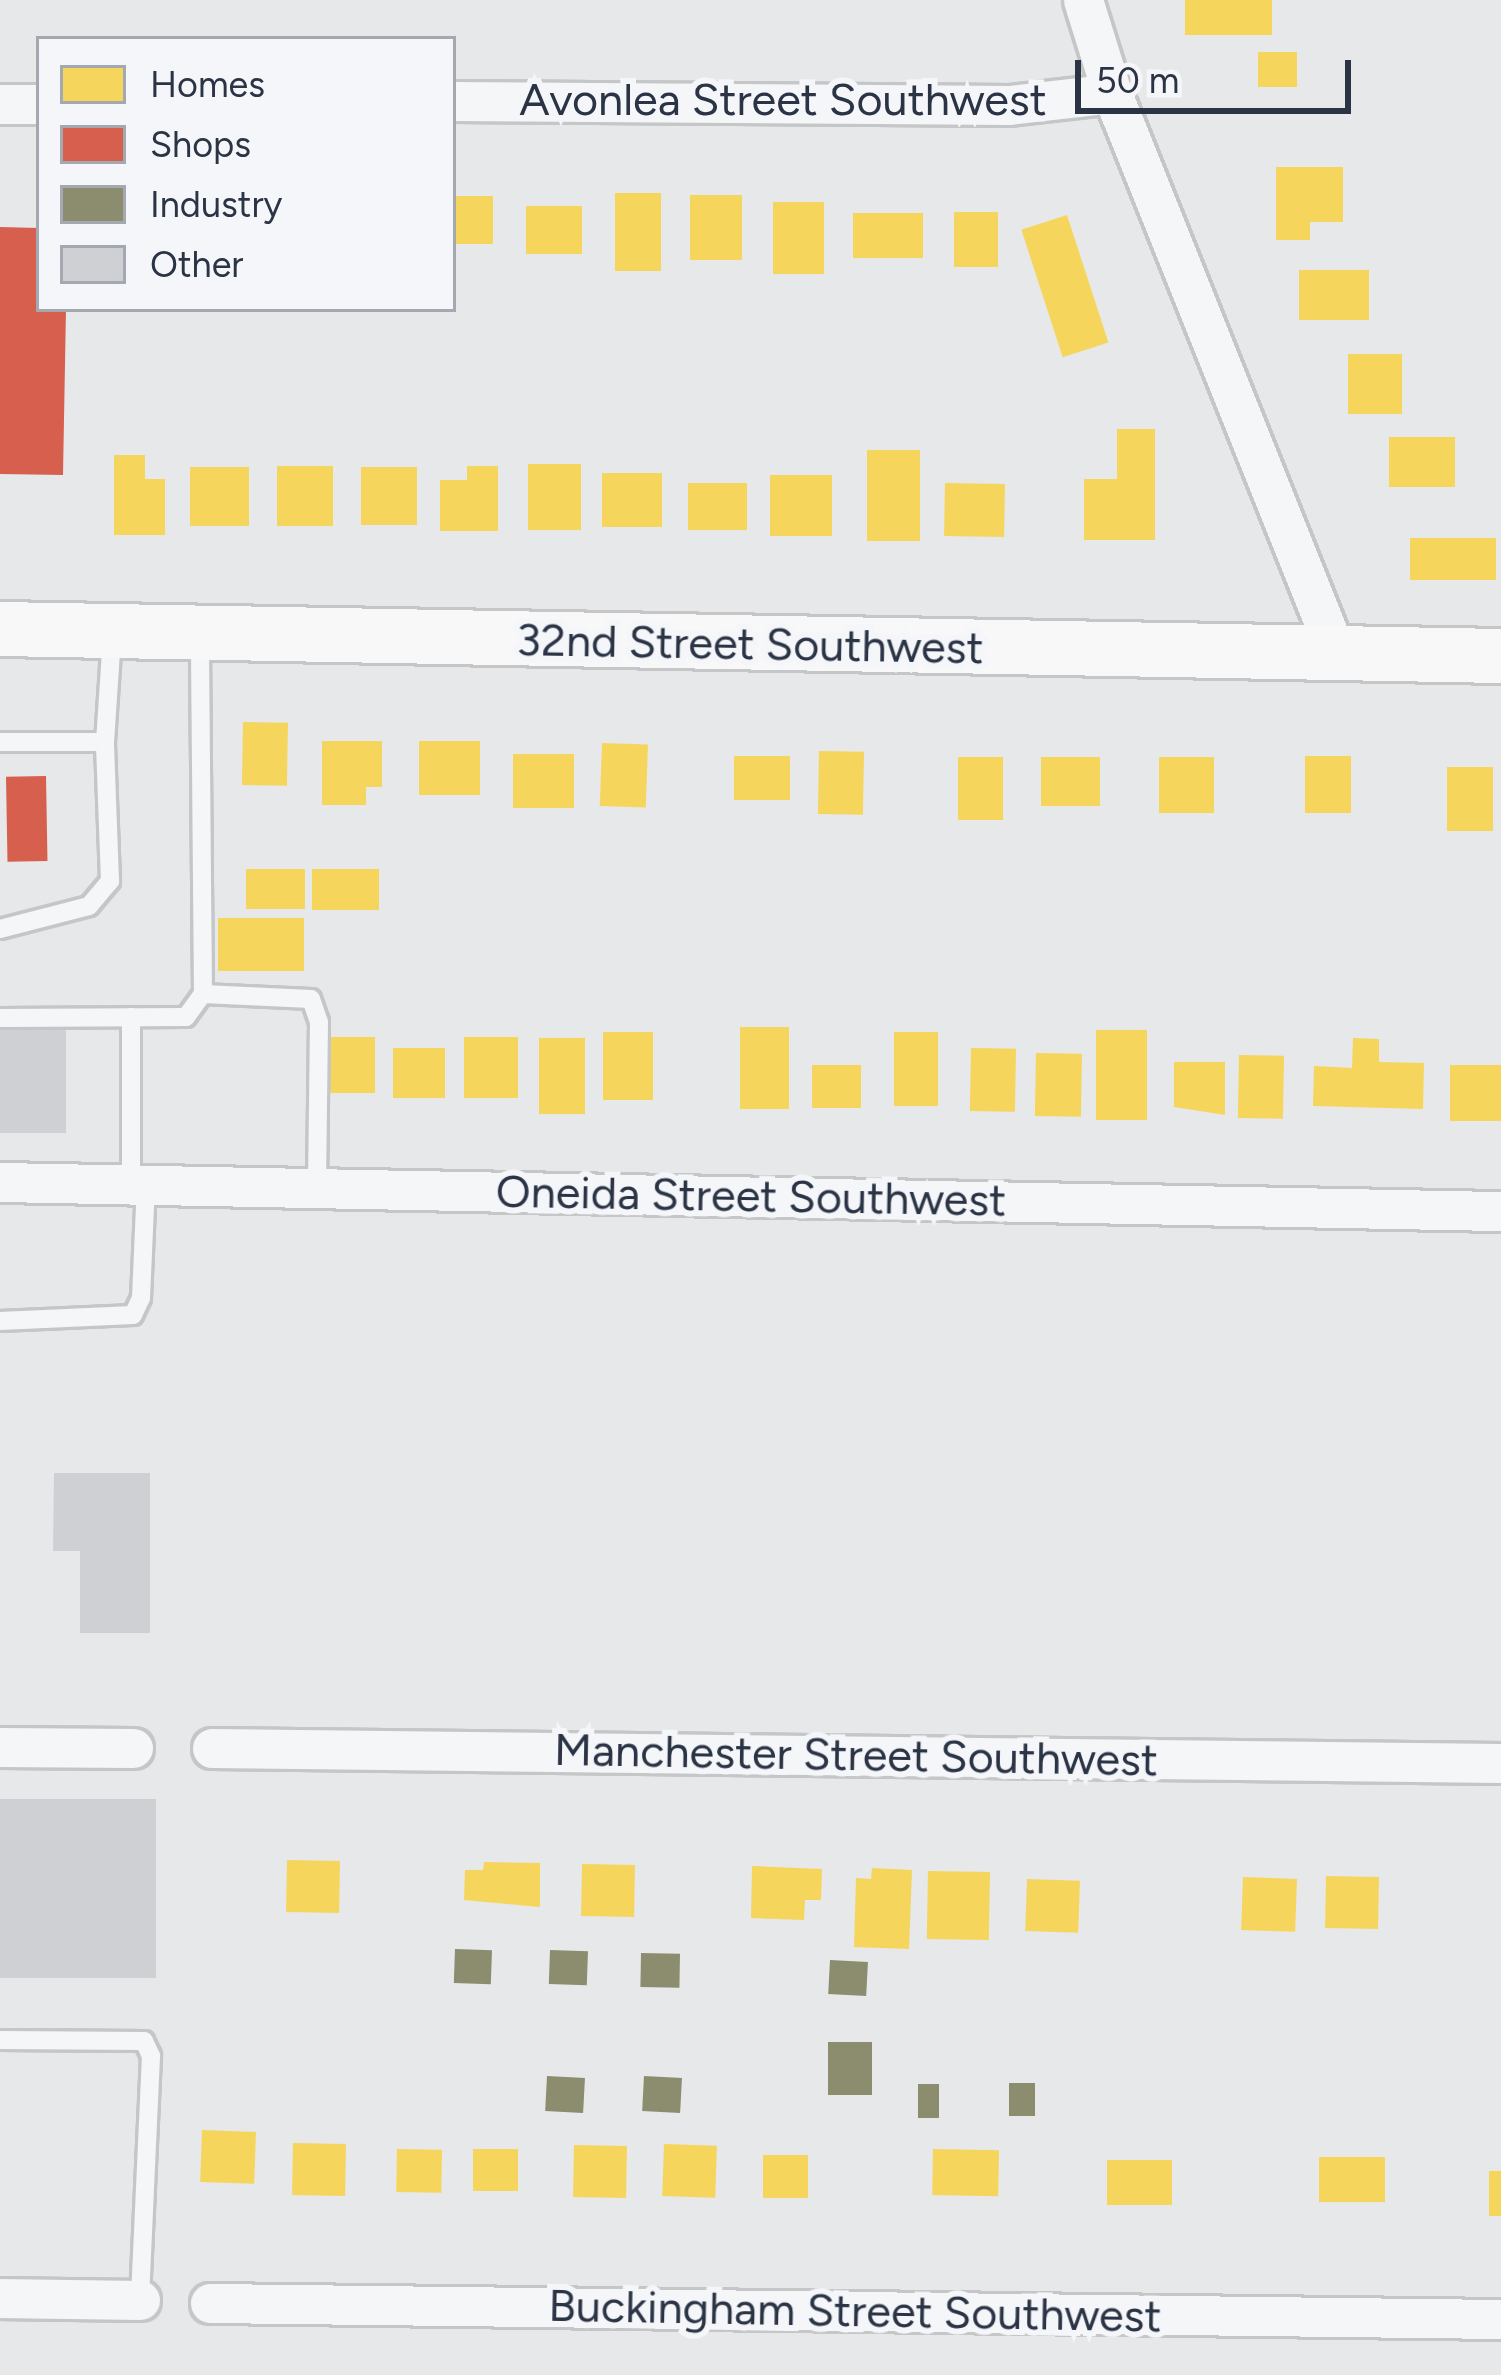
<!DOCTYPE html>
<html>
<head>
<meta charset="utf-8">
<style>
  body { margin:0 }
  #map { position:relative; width:1501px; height:2375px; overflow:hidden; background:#e6e8ea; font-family:Figtree,sans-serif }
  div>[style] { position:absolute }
  .homes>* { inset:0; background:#f6d55c; transform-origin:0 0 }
  .shops>* { inset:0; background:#d6604d; transform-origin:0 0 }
  .industry>* { inset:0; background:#8c8c6e; transform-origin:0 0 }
  .building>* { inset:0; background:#ced0d3; transform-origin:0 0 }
  .roads { filter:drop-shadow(3px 0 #c4c6c8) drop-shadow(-3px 0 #c4c6c8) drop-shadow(0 3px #c4c6c8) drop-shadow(0 -3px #c4c6c8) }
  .lane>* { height:18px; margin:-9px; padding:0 9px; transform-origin:9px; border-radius:9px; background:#f5f6f7 }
  .street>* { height:39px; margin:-19.5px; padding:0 19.5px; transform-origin:19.5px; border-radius:19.5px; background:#f5f6f7 }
  .secondary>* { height:54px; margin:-27px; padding:0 27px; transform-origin:27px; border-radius:27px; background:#f8f8f8 }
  span { translate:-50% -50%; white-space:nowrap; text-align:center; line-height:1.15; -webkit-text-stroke:12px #f4f6f9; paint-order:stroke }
  .street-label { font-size:45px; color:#2b3445 }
  .legend { position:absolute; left:36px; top:36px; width:420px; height:276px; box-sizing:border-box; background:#f4f6f9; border:3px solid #a4a8b1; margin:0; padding:15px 21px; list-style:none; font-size:36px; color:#2b3445 }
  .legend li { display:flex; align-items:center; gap:24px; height:60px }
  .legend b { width:60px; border:3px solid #a4a8b1 }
  .scale { position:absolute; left:1075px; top:60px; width:276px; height:54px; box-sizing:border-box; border:6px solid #2b3445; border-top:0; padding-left:15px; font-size:36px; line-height:42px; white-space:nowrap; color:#2b3445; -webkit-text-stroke:9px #f4f6f9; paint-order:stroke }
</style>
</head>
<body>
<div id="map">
  <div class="homes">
    <i style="left:1185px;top:0;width:87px;height:35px"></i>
    <i style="left:1258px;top:52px;width:39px;height:35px"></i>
    <i style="clip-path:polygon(1276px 167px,1343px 167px,1343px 222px,1310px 222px,1310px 240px,1276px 240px)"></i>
    <i style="left:615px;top:193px;width:46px;height:78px"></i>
    <i style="left:690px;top:195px;width:52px;height:65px"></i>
    <i style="left:453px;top:196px;width:40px;height:48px"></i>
    <i style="left:773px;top:202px;width:51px;height:72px"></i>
    <i style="left:582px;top:206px;width:48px;height:56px;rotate:90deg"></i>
    <i style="left:954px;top:212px;width:44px;height:55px"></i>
    <i style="left:853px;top:213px;width:70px;height:45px"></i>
    <i style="left:1067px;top:215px;width:134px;height:48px;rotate:72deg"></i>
    <i style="left:1299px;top:270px;width:70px;height:50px"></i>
    <i style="left:1348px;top:354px;width:54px;height:60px"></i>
    <i style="clip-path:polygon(1117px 429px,1155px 429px,1155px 540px,1084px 540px,1084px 479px,1117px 479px)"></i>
    <i style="left:1389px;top:437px;width:66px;height:50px"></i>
    <i style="left:867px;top:450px;width:53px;height:91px"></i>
    <i style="clip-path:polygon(114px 455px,145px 455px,145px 479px,165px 479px,165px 535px,114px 535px)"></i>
    <i style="left:528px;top:464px;width:53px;height:66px"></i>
    <i style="left:277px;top:466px;width:56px;height:60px"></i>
    <i style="clip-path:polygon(467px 466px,498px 466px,498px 531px,440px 531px,440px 480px,467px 480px)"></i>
    <i style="left:190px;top:467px;width:59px;height:59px"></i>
    <i style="left:361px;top:467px;width:56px;height:58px"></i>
    <i style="left:602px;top:473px;width:60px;height:54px"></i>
    <i style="left:770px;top:475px;width:62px;height:61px"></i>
    <i style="left:688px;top:483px;width:59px;height:47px"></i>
    <i style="left:945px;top:483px;width:60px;height:53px;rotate:1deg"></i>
    <i style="left:1410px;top:538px;width:86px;height:42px"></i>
    <i style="left:243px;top:722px;width:45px;height:63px;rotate:1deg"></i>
    <i style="clip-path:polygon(322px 741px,382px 741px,382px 787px,366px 787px,366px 805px,322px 805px)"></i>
    <i style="left:419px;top:741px;width:61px;height:54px"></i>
    <i style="left:602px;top:743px;width:46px;height:63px;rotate:2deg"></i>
    <i style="left:819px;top:751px;width:45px;height:63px;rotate:1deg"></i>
    <i style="left:513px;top:754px;width:61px;height:54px"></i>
    <i style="left:734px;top:756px;width:56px;height:44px"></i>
    <i style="left:1305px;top:756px;width:46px;height:57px"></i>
    <i style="left:958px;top:757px;width:45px;height:63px"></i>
    <i style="left:1041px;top:757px;width:59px;height:49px"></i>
    <i style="left:1159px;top:757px;width:55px;height:56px"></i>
    <i style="left:1447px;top:767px;width:46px;height:64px"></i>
    <i style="left:246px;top:869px;width:59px;height:40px"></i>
    <i style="left:312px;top:869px;width:67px;height:41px"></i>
    <i style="left:218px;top:918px;width:86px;height:53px"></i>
    <i style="left:740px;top:1027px;width:49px;height:82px"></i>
    <i style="left:1096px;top:1030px;width:51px;height:90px"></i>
    <i style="left:603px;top:1032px;width:50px;height:68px"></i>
    <i style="left:894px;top:1032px;width:44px;height:74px"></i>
    <i style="left:327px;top:1037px;width:48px;height:56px"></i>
    <i style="left:464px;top:1037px;width:54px;height:61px"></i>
    <i style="left:539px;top:1038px;width:46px;height:76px"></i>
    <i style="clip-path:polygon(1353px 1038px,1379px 1039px,1379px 1062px,1424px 1063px,1423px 1109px,1313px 1106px,1314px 1066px,1352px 1068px)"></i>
    <i style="left:393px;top:1048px;width:52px;height:50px"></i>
    <i style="left:971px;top:1048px;width:45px;height:63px;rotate:1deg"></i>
    <i style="left:1036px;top:1053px;width:46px;height:63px;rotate:1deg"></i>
    <i style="left:1239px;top:1055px;width:45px;height:63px;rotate:1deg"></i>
    <i style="clip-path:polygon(1174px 1062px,1225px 1062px,1225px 1115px,1174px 1107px)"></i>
    <i style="left:812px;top:1065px;width:49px;height:43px"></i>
    <i style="left:1450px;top:1065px;width:51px;height:56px"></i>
    <i style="left:287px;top:1860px;width:53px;height:52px;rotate:1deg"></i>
    <i style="clip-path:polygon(484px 1862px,540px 1863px,540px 1907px,464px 1900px,465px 1870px,483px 1870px)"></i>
    <i style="left:582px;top:1864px;width:53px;height:52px;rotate:1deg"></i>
    <i style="clip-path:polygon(752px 1866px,822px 1869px,821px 1900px,805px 1900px,804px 1920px,751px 1918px)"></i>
    <i style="clip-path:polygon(872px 1868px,912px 1870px,909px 1949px,854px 1947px,856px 1878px,871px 1879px)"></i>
    <i style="left:928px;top:1871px;width:62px;height:68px;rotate:1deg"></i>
    <i style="left:1326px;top:1876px;width:53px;height:52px;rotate:1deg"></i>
    <i style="left:1243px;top:1877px;width:54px;height:53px;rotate:2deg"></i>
    <i style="left:1027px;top:1879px;width:53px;height:52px;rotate:2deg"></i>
    <i style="left:202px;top:2130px;width:54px;height:52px;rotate:2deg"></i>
    <i style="left:293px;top:2143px;width:53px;height:52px;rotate:1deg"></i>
    <i style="left:664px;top:2144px;width:53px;height:52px;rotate:2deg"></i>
    <i style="left:574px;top:2145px;width:53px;height:52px;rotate:1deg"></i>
    <i style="left:397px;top:2149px;width:45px;height:43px;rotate:1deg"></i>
    <i style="left:473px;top:2149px;width:45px;height:42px"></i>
    <i style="left:933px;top:2149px;width:66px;height:46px;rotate:1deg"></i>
    <i style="left:763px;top:2155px;width:45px;height:43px"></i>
    <i style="left:1319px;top:2157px;width:66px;height:45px"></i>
    <i style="left:1107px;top:2160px;width:65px;height:45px"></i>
    <i style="left:1489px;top:2171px;width:12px;height:45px"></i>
  </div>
  <div class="shops">
    <i style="clip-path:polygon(0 227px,39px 228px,39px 309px,66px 309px,63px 475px,0 474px)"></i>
    <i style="left:46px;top:776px;width:85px;height:40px;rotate:89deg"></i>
  </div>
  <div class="industry">
    <i style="left:455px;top:1949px;width:37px;height:34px;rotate:2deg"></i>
    <i style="left:550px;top:1950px;width:38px;height:34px;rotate:2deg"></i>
    <i style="left:641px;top:1953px;width:39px;height:34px;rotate:1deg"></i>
    <i style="left:830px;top:1960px;width:38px;height:34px;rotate:3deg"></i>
    <i style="left:828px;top:2042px;width:44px;height:53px"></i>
    <i style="left:547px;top:2076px;width:38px;height:35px;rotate:3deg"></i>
    <i style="left:644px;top:2076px;width:38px;height:35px;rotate:3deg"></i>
    <i style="left:1009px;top:2083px;width:26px;height:33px"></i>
    <i style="left:918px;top:2084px;width:21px;height:34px"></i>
  </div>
  <div class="building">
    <i style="left:0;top:1030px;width:66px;height:103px"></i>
    <i style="clip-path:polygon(54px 1473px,150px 1473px,150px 1633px,80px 1633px,80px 1551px,53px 1551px)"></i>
    <i style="left:0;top:1799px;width:156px;height:179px"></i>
  </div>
  <div class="roads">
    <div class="lane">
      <i style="left:0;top:742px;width:105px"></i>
      <i style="left:105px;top:742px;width:105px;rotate:-86.2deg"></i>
      <i style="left:0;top:929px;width:92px;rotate:-14.5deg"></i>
      <i style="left:89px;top:906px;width:33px;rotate:-50deg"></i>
      <i style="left:110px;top:881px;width:139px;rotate:-92.1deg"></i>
      <i style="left:203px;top:994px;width:108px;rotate:2.7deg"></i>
      <i style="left:311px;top:999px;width:24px;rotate:71deg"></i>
      <i style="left:319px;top:1022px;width:165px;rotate:90.7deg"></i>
      <i style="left:131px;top:1017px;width:167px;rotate:90deg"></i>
      <i style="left:0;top:1018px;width:186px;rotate:-0.3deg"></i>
      <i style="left:186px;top:1017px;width:29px;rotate:-54deg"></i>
      <i style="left:203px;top:994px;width:357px;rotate:-90.5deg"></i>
      <i style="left:0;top:1321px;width:133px;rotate:-2.6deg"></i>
      <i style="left:133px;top:1315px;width:19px;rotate:-65deg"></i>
      <i style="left:141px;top:1298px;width:113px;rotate:-87.5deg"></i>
      <i style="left:0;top:2040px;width:144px;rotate:0.4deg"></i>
      <i style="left:144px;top:2041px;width:17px;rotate:65deg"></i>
      <i style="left:151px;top:2056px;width:244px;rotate:92.6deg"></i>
    </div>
    <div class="street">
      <i style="left:1083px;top:0;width:97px;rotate:72.7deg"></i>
      <i style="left:1112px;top:93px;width:605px;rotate:68.18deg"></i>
      <i style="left:453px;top:101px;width:556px;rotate:0.41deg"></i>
      <i style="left:1009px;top:105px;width:104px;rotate:-6.6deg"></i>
      <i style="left:0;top:104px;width:39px"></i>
      <i style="left:0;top:1182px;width:1501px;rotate:1.11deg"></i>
      <i style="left:0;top:1747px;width:133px;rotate:0.4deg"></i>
      <i style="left:212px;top:1748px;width:1289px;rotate:0.67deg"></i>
      <i style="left:0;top:2298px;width:140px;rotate:0.8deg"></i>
      <i style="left:210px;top:2303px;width:1291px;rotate:0.71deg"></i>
    </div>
    <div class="secondary">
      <i style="left:0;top:629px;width:1501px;rotate:1.03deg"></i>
    </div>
  </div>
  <div class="street-label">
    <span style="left:783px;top:100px">Avonlea Street Southwest</span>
    <span style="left:750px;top:644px;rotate:1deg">32nd Street Southwest</span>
    <span style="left:751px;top:1196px;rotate:1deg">Oneida Street Southwest</span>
    <span style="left:856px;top:1755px;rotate:1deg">Manchester Street Southwest</span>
    <span style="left:855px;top:2311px;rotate:1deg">Buckingham Street Southwest</span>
  </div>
  <ul class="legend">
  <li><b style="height:33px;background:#f6d55c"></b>Homes</li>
  <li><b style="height:33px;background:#d6604d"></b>Shops</li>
  <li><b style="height:33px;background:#8c8c6e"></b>Industry</li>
  <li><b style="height:33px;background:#ced0d3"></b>Other</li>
  </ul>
  <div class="scale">50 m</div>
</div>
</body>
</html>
